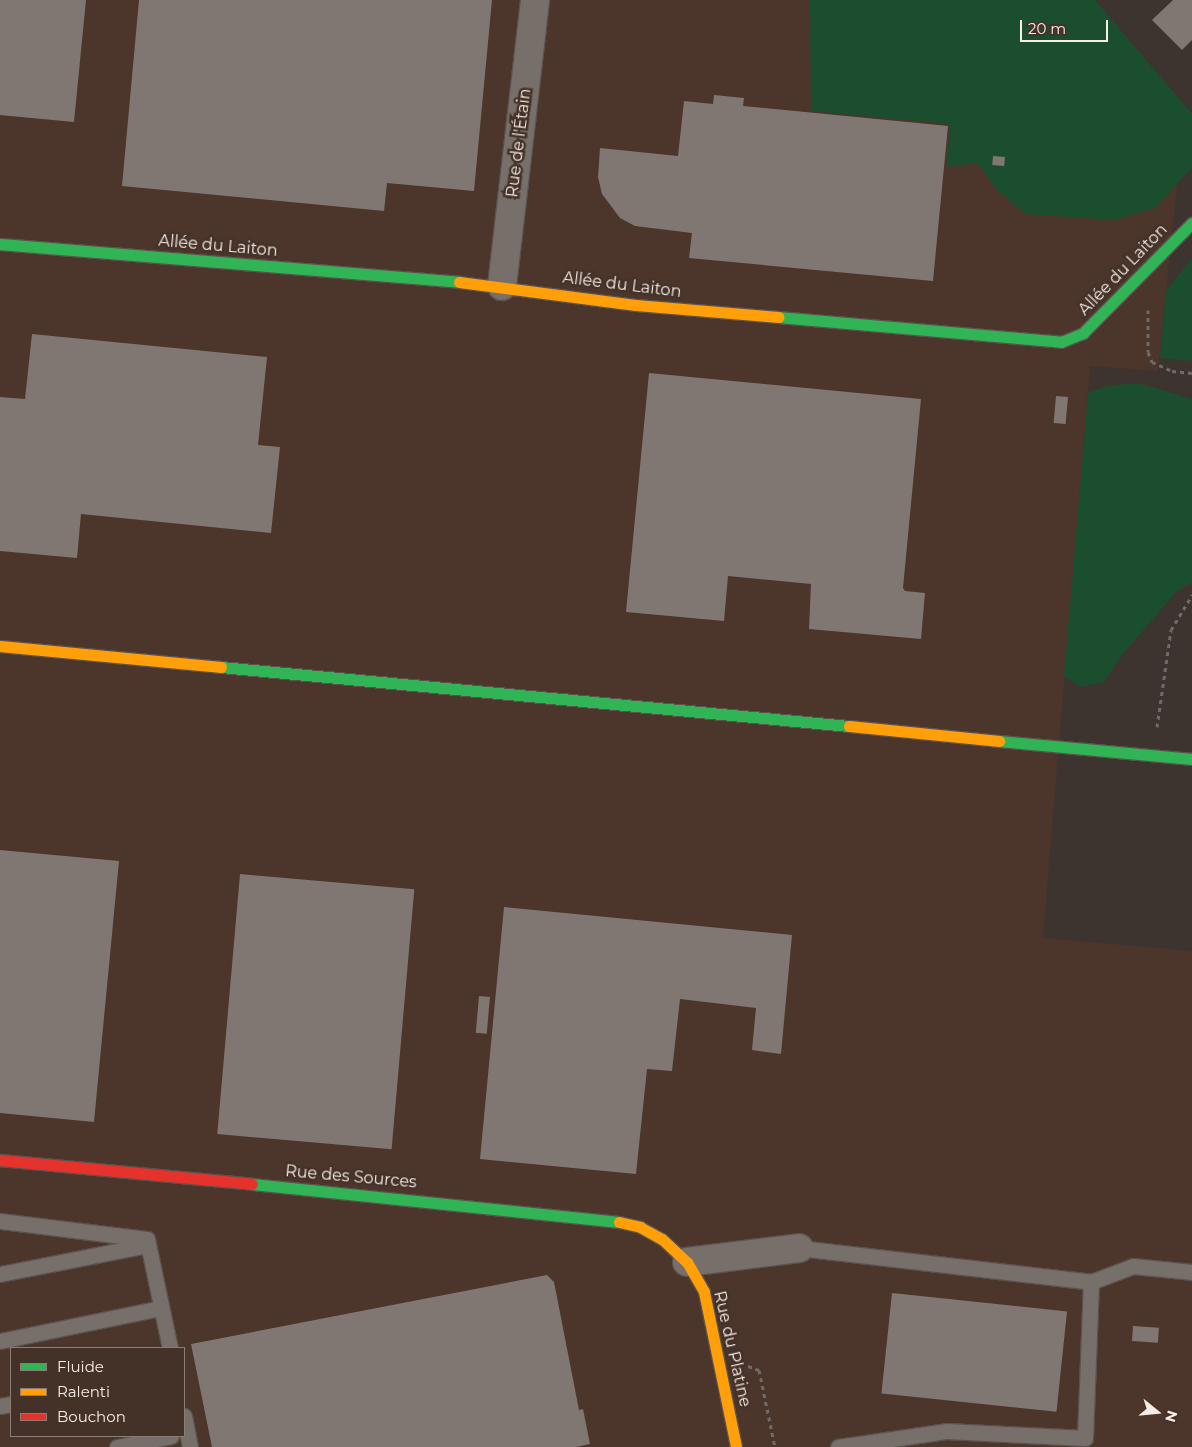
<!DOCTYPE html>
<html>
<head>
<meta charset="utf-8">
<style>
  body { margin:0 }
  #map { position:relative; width:1192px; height:1447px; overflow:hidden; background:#3e342f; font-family:Montserrat,sans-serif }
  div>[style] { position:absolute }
  .built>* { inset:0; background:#4c352b }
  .green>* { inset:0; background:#1b4e2e }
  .building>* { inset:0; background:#807772; transform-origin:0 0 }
  .path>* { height:3px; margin-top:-1.5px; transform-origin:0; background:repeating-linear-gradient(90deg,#726a67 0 4px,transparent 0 8px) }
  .roads { filter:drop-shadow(1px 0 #5b524e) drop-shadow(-1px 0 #5b524e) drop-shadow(0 1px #5b524e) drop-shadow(0 -1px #5b524e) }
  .lane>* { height:15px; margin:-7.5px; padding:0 7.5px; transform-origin:7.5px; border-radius:7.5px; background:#766f6a }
  .street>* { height:28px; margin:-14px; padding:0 14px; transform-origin:14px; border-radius:14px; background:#766f6a }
  .fast>* { height:11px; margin:-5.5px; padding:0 5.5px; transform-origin:5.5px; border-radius:5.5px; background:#30b455 }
  .slow>* { height:11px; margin:-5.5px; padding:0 5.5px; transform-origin:5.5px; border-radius:5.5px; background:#ff9f0a }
  .jam>* { height:11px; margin:-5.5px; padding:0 5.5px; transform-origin:5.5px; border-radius:5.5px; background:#e5322d }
  span { translate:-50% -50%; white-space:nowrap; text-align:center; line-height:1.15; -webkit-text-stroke:5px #443229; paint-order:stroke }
  .street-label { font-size:16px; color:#f8ece6 }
  .legend { position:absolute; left:10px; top:1347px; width:175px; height:90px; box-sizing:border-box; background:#443229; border:1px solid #8c7c75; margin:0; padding:6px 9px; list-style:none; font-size:15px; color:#f8ece6 }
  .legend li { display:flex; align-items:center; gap:10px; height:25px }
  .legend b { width:25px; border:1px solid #8c7c75 }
  .north { position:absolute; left:1132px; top:1387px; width:50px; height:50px; -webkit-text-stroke:4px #443229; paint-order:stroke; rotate:107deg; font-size:14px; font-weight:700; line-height:20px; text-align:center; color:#f8ece6 }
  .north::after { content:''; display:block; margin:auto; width:18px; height:22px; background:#f8ece6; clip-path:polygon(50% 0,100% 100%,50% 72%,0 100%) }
  .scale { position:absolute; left:1020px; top:20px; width:88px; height:22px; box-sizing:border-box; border:2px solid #f8ece6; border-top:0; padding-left:6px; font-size:15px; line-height:18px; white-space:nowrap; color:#f8ece6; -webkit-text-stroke:4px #443229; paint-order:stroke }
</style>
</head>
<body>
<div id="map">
  <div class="built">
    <i style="clip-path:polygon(evenodd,0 0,810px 0,812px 111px,950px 124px,998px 191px,1155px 208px,1177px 184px,1158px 371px,1090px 366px,1043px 938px,1192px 951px,1192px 1447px,0 1447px,0 0,11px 1348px,184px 1348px,184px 1436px,11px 1436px,11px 1348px)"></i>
  </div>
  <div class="green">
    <i style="clip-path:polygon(810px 0,1095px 0,1192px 114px,1192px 167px,1155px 208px,1114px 220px,1025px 214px,998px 191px,977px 163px,947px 167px,950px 124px,811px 111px)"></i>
    <i style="clip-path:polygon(1192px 258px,1192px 361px,1160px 358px,1166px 291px)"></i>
    <i style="clip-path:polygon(1138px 383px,1192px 399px,1192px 582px,1176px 592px,1122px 655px,1104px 682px,1081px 687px,1064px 676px,1088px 393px,1107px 386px)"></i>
  </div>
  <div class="building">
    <i style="clip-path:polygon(0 0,86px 0,74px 122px,0 115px)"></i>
    <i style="clip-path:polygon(139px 0,492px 0,474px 191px,387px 183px,384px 211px,122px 186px)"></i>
    <i style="clip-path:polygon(1173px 0,1192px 0,1192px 40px,1182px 50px,1152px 20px)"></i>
    <i style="clip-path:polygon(714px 95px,744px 98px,743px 106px,948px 126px,933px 281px,689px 258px,692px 233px,635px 226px,620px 218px,602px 194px,598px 177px,600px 148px,678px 156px,684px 101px,713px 104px)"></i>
    <i style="left:993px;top:156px;width:12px;height:9px;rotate:5deg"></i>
    <i style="clip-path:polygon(32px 334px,267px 357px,258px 445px,280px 447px,271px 533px,81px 514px,77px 558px,0 551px,0 397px,25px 399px)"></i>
    <i style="clip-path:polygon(649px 373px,921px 399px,903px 588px,905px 591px,925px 593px,921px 639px,809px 629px,811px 584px,728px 576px,724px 621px,626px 612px)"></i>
    <i style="left:1056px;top:396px;width:12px;height:27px;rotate:5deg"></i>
    <i style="clip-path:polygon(0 850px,119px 861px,94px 1122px,0 1113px)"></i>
    <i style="left:240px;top:874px;width:175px;height:261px;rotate:5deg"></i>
    <i style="clip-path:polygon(504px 907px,792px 935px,781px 1054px,752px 1050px,756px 1008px,680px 999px,672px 1071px,647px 1069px,636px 1174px,480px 1159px)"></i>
    <i style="left:479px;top:996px;width:11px;height:37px;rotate:5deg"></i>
    <i style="clip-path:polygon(547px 1275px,554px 1282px,579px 1410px,583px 1409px,590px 1444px,576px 1447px,212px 1447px,191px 1344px)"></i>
    <i style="left:892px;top:1293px;width:176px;height:101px;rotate:6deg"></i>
    <i style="left:1133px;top:1326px;width:26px;height:15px;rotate:4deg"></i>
  </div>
  <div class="path">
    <i style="left:1148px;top:310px;width:42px;rotate:90deg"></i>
    <i style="left:1148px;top:352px;width:11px;rotate:68deg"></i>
    <i style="left:1152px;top:362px;width:22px;rotate:24deg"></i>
    <i style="left:1172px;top:371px;width:20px;rotate:6deg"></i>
    <i style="left:1157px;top:727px;width:98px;rotate:-81.8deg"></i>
    <i style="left:1171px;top:630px;width:41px;rotate:-59deg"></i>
    <i style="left:748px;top:1366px;width:12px;rotate:20deg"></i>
    <i style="left:759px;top:1370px;width:79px;rotate:78.3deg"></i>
  </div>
  <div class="roads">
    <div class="lane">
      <i style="left:0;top:1221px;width:148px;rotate:7deg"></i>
      <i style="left:147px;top:1239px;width:111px;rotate:78.1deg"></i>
      <i style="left:799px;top:1248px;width:294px;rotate:6.6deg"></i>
      <i style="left:1091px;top:1282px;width:45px;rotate:-20.9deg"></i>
      <i style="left:1133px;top:1266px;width:59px;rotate:5.8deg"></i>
      <i style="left:0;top:1274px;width:151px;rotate:-11.1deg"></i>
      <i style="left:0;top:1341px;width:164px;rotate:-11.6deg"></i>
      <i style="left:0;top:1406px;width:11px;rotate:-10deg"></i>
      <i style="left:184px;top:1416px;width:32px;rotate:79deg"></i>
      <i style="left:117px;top:1447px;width:55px;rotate:-11.5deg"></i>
      <i style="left:838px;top:1447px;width:109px;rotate:-8.4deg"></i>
      <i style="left:946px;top:1431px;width:139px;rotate:2.9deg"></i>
      <i style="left:1085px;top:1438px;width:156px;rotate:-87.8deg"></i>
    </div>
    <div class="street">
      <i style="left:502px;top:286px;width:288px;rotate:-83.4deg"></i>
      <i style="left:687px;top:1262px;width:113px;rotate:-7.1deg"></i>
    </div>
    <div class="fast">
      <i style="left:0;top:244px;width:461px;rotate:4.7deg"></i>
      <i style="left:778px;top:317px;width:284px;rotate:5deg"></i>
      <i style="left:1061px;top:342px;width:24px;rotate:-22deg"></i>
      <i style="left:1083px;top:333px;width:155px;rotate:-45.3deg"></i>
      <i style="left:221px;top:667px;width:631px;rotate:5.37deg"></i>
      <i style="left:999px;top:741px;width:194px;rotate:5.3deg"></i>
      <i style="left:252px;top:1184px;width:369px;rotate:5.9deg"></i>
    </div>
    <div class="slow">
      <i style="left:459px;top:282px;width:178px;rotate:7.4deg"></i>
      <i style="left:636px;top:305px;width:143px;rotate:4.8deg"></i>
      <i style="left:0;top:646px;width:222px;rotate:5.4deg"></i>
      <i style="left:849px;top:726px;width:151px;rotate:5.7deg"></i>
      <i style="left:619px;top:1222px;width:22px;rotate:13deg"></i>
      <i style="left:640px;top:1227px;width:25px;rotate:29deg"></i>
      <i style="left:662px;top:1239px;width:34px;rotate:43deg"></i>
      <i style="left:687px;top:1262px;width:34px;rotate:60deg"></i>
      <i style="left:704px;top:1292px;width:158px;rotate:78.3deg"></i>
    </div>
    <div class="jam">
      <i style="left:0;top:1160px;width:253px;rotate:5.4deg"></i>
    </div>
  </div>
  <div class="street-label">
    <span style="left:519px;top:143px;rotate:-83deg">Rue de l'Étain</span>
    <span style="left:218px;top:246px;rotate:5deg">Allée du Laiton</span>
    <span style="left:1123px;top:270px;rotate:-46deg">Allée du Laiton</span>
    <span style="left:622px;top:285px;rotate:7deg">Allée du Laiton</span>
    <span style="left:351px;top:1177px;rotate:5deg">Rue des Sources</span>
    <span style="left:732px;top:1349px;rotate:77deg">Rue du Platine</span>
  </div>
  <ul class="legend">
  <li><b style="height:6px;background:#30b455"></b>Fluide</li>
  <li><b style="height:6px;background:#ff9f0a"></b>Ralenti</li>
  <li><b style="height:6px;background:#e5322d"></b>Bouchon</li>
  </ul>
  <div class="north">N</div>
  <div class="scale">20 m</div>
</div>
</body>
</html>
